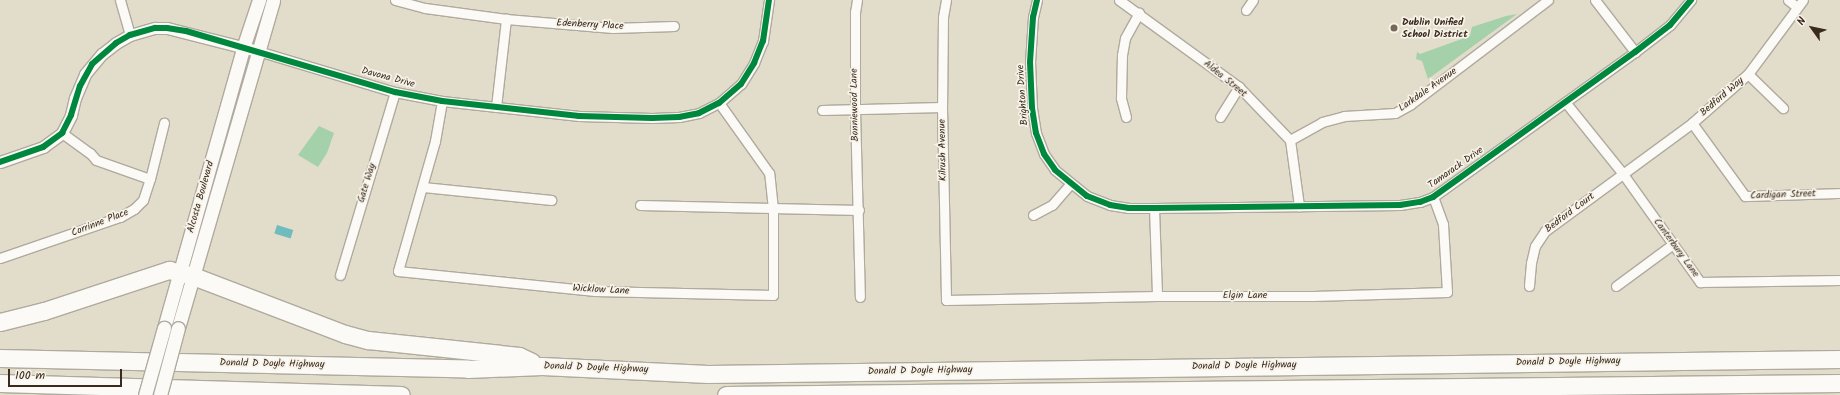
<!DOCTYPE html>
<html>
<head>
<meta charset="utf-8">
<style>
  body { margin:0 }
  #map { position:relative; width:1840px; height:395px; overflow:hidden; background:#e2dcca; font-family:Kalam,sans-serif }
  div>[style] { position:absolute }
  .green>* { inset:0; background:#a4d1a9 }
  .water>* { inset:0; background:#6ebcbd; transform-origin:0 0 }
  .roads { filter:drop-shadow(1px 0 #b0aa9e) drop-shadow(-1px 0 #b0aa9e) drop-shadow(0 1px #b0aa9e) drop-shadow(0 -1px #b0aa9e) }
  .minor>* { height:9px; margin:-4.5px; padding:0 4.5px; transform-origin:4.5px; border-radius:4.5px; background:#fbfaf7 }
  .tertiary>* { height:11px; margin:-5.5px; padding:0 5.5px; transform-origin:5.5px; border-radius:5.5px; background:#fbfaf7 }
  .secondary>* { height:13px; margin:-6.5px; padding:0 6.5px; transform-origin:6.5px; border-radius:6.5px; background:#fbfaf7 }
  .motorway>* { height:17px; margin:-8.5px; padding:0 8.5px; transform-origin:8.5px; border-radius:8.5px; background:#fbfaf7 }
  .bridges { filter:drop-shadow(1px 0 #b0aa9e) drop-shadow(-1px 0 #b0aa9e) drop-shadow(0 1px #b0aa9e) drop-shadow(0 -1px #b0aa9e) }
  .secondary-bridge>* { height:13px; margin:-6.5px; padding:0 6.5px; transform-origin:6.5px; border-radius:6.5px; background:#fbfaf7 }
  .cycleway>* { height:6px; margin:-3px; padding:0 3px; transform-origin:3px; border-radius:3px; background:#00873e }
  .dots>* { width:11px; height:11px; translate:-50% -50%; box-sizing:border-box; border:2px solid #f7f3e8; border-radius:50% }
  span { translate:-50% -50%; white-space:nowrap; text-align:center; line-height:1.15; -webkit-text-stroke:3.5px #f7f3e8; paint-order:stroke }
  .poi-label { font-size:10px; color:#3b2a1e; font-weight:700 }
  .left { translate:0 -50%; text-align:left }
  .street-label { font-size:10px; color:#3b2a1e }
  .north { position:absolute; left:1792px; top:8px; width:40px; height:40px; -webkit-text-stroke:3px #f7f3e8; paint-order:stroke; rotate:303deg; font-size:11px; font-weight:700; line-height:16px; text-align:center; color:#3b2a1e }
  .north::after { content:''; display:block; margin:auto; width:14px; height:18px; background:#3b2a1e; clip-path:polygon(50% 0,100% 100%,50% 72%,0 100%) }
  .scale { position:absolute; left:8px; top:369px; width:114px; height:18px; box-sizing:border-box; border:2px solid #3b2a1e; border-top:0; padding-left:5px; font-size:12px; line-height:14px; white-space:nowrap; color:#3b2a1e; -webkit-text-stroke:3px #f7f3e8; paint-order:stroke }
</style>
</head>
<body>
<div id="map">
  <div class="green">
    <i style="clip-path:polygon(1517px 14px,1428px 79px,1422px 61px,1416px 59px,1417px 52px,1420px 54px,1470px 36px,1472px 27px,1506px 16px)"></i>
    <i style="clip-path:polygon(319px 126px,334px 133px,327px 153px,318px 167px,298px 155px)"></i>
  </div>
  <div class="water">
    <i style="left:277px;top:225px;width:17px;height:9px;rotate:17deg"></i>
  </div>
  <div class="roads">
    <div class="minor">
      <i style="left:120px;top:0;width:36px;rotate:74deg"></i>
      <i style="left:395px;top:0;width:31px;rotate:15deg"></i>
      <i style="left:425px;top:8px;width:82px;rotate:7.7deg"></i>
      <i style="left:506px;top:19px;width:107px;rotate:4.8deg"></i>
      <i style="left:613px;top:28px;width:61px;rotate:-1.9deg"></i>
      <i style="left:857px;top:0;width:12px;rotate:99deg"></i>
      <i style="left:855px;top:12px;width:98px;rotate:90deg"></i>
      <i style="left:855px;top:110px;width:187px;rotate:88.5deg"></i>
      <i style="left:946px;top:0;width:17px;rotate:100deg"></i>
      <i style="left:943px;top:17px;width:90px;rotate:90.6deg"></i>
      <i style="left:942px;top:107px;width:193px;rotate:88.8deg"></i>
      <i style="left:946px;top:300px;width:211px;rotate:-1.1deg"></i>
      <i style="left:1157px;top:296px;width:156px"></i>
      <i style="left:1313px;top:296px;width:134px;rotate:-1.7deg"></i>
      <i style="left:1447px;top:292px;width:68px;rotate:-93.4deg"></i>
      <i style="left:1443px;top:224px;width:29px;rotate:-110deg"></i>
      <i style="left:1037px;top:0;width:17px;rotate:103deg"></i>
      <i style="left:1033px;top:17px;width:45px;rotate:93.8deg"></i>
      <i style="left:1030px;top:62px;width:46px;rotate:87.5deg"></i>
      <i style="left:1032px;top:108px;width:25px;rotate:81deg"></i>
      <i style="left:1036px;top:133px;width:22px;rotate:69deg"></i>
      <i style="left:1044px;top:154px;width:19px;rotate:55deg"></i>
      <i style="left:1055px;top:170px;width:41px;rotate:39.1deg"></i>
      <i style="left:1087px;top:196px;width:25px;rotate:21deg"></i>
      <i style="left:1110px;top:205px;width:19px;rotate:9deg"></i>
      <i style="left:1129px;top:208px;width:25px"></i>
      <i style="left:1154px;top:208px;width:246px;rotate:-0.7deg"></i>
      <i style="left:1400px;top:205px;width:20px;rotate:-9deg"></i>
      <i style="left:1420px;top:202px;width:14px;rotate:-21deg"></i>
      <i style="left:1433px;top:197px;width:249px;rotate:-35.7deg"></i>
      <i style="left:1635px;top:52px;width:44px;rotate:-37.6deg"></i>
      <i style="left:1670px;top:25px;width:33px;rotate:-50deg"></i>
      <i style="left:1119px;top:0;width:148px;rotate:35.9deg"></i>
      <i style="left:1239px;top:87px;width:74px;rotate:46.1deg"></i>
      <i style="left:1290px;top:140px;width:67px;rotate:82.2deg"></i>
      <i style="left:1595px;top:0;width:66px;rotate:52.4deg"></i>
      <i style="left:1788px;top:0;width:11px;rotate:38deg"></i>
      <i style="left:1246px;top:10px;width:12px;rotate:-55deg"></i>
      <i style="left:258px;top:51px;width:143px;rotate:16.7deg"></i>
      <i style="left:395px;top:92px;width:48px;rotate:10.8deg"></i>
      <i style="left:442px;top:101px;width:138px;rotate:6.2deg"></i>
      <i style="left:579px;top:116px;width:73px;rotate:1.6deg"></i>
      <i style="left:652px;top:118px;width:27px;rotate:-2deg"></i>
      <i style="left:679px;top:117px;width:20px;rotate:-11deg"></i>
      <i style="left:699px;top:113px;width:22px;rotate:-27deg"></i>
      <i style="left:719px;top:103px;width:29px;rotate:-41deg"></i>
      <i style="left:741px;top:84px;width:25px;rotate:-58deg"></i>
      <i style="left:754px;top:63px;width:24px;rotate:-68deg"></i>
      <i style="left:763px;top:41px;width:41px;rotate:-81.7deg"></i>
      <i style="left:1748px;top:74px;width:49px;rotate:44.2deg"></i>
      <i style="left:442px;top:101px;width:41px;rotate:99.9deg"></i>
      <i style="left:435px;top:141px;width:135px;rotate:105.9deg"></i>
      <i style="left:398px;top:271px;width:198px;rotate:5.8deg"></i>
      <i style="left:595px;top:291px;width:178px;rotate:1.3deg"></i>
      <i style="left:773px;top:295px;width:86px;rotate:-90deg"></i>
      <i style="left:773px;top:209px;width:36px;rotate:-96deg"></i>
      <i style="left:769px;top:173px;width:86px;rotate:-125.5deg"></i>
      <i style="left:1566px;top:103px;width:91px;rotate:51.2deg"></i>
      <i style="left:1623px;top:174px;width:133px;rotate:54.5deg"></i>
      <i style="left:1700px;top:282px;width:140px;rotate:-0.8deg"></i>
      <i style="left:496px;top:107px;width:89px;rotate:-83.5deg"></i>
      <i style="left:822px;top:110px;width:120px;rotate:-1.4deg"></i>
      <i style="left:1126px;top:117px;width:20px;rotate:-105deg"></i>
      <i style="left:1121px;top:98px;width:43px;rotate:-88.7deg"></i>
      <i style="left:1122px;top:55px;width:17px;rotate:-80deg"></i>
      <i style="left:1125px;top:38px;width:29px;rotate:-61deg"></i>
      <i style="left:1220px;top:117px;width:36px;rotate:-58deg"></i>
      <i style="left:1692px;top:123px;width:90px;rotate:54deg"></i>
      <i style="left:1745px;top:196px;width:95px;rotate:-1.8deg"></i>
      <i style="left:62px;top:133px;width:34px;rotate:36deg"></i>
      <i style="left:90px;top:153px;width:9px;rotate:49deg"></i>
      <i style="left:96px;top:160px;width:57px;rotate:19.4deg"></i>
      <i style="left:1290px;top:140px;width:37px;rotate:-29deg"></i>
      <i style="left:1322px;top:122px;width:23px;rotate:-15deg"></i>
      <i style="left:1344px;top:116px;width:51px;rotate:-3.4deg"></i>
      <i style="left:1395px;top:113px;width:18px;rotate:-29deg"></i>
      <i style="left:1411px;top:104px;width:172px;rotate:-37.2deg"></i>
      <i style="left:423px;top:187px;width:129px;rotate:5.8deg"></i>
      <i style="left:640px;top:205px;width:219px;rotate:1.3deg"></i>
      <i style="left:1154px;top:208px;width:88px;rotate:88deg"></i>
      <i style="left:1033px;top:215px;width:21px;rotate:-28deg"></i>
      <i style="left:1052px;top:205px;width:28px;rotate:-49deg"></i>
      <i style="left:0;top:258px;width:127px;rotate:-18.9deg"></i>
      <i style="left:120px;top:217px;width:16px;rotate:-30deg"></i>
      <i style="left:134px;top:209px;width:13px;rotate:-45deg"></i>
      <i style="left:143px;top:200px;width:22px;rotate:-72deg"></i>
      <i style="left:150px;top:179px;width:58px;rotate:-76deg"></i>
      <i style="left:340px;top:275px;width:191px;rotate:-73.3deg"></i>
      <i style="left:1529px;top:286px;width:23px;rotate:-85deg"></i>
      <i style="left:1531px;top:263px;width:17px;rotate:-77deg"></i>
      <i style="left:1535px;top:246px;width:18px;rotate:-56deg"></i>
      <i style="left:1545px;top:231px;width:182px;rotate:-36.3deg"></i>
      <i style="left:1692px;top:123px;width:74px;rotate:-41.2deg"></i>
      <i style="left:1748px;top:74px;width:92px;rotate:-53.4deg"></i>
      <i style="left:1616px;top:286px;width:71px;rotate:-36.4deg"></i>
    </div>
    <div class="tertiary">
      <i style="left:0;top:162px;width:46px;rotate:-19.2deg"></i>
      <i style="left:43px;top:147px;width:24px;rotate:-36deg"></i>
      <i style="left:62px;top:133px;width:20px;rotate:-63deg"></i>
      <i style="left:71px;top:115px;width:17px;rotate:-77deg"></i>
      <i style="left:75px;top:98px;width:26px;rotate:-67deg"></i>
      <i style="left:85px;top:74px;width:26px;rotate:-50deg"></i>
      <i style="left:102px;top:54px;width:18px;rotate:-38deg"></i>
      <i style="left:116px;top:43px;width:16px;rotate:-30deg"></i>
      <i style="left:130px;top:35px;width:26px;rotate:-16deg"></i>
      <i style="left:155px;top:28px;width:12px"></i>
      <i style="left:167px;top:28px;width:94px;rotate:14.2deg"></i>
    </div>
    <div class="secondary">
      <i style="left:164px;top:328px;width:291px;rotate:-74.2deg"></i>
      <i style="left:243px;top:48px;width:51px;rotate:-71.6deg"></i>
      <i style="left:178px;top:328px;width:341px;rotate:-73.8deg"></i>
    </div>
    <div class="motorway">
      <i style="left:0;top:322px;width:45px;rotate:-14deg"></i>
      <i style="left:44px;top:311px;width:132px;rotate:-18.2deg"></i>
      <i style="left:169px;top:270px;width:25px;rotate:14deg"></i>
      <i style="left:193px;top:276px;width:163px;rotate:20.9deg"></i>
      <i style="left:345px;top:334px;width:24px;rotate:15deg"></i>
      <i style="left:368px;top:340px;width:152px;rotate:6deg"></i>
      <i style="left:519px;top:356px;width:14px;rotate:25deg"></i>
      <i style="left:0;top:358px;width:468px;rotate:1.3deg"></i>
      <i style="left:468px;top:369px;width:74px;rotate:-2.3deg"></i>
      <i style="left:542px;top:366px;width:166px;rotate:2.8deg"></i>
      <i style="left:708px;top:374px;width:1132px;rotate:-0.76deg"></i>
      <i style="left:0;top:383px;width:401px;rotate:1.7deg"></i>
      <i style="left:726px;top:395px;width:1114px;rotate:-0.62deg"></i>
    </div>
  </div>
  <div class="bridges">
    <div class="secondary-bridge">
      <i style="left:145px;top:395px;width:70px;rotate:-74.2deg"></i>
      <i style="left:160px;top:395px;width:69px;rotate:-75deg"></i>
    </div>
  </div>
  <div class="cycleway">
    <i style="left:1037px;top:0;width:17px;rotate:103deg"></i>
    <i style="left:1033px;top:17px;width:45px;rotate:93.8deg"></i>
    <i style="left:1030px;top:62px;width:46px;rotate:87.5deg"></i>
    <i style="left:1032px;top:108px;width:25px;rotate:81deg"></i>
    <i style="left:1036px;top:133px;width:22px;rotate:69deg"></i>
    <i style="left:1044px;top:154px;width:19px;rotate:55deg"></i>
    <i style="left:1055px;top:170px;width:41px;rotate:39.1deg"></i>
    <i style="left:1087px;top:196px;width:25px;rotate:21deg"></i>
    <i style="left:1110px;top:205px;width:19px;rotate:9deg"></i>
    <i style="left:1129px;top:208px;width:25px"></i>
    <i style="left:1154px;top:208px;width:246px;rotate:-0.7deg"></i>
    <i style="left:1400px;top:205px;width:20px;rotate:-9deg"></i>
    <i style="left:1420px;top:202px;width:14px;rotate:-21deg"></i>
    <i style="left:1433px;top:197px;width:249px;rotate:-35.7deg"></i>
    <i style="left:1635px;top:52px;width:44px;rotate:-37.6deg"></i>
    <i style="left:1670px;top:25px;width:33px;rotate:-50deg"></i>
    <i style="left:0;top:162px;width:46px;rotate:-19.2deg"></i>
    <i style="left:43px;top:147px;width:24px;rotate:-36deg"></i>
    <i style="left:62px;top:133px;width:20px;rotate:-63deg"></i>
    <i style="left:71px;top:115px;width:30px;rotate:-73deg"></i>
    <i style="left:80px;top:86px;width:25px;rotate:-61deg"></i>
    <i style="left:92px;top:64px;width:32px;rotate:-41deg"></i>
    <i style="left:116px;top:43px;width:16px;rotate:-30deg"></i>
    <i style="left:130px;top:35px;width:26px;rotate:-16deg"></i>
    <i style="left:155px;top:28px;width:12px"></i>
    <i style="left:167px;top:28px;width:19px;rotate:9deg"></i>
    <i style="left:186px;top:31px;width:218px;rotate:16.3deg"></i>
    <i style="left:395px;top:92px;width:48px;rotate:10.8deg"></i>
    <i style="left:442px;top:101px;width:138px;rotate:6.2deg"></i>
    <i style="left:579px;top:116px;width:73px;rotate:1.6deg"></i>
    <i style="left:652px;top:118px;width:27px;rotate:-2deg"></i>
    <i style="left:679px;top:117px;width:20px;rotate:-11deg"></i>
    <i style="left:699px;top:113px;width:22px;rotate:-27deg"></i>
    <i style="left:719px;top:103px;width:29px;rotate:-41deg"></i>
    <i style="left:741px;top:84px;width:25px;rotate:-58deg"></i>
    <i style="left:754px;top:63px;width:24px;rotate:-68deg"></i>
    <i style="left:763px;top:41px;width:41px;rotate:-81.7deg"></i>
  </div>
  <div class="dots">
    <i style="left:1394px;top:28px;background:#75685a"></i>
  </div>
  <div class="poi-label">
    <span class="left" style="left:1402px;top:28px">Dublin Unified<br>School District</span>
  </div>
  <div class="street-label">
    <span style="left:590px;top:25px;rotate:3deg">Edenberry Place</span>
    <span style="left:388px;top:78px;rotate:15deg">Davona Drive</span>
    <span style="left:1225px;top:79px;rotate:39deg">Aldea Street</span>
    <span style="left:1428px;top:90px;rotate:-35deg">Larkdale Avenue</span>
    <span style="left:1023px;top:95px;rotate:-94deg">Brighton Drive</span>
    <span style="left:1722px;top:97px;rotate:-41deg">Bedford Way</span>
    <span style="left:855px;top:105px;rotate:-91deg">Bonniewood Lane</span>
    <span style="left:943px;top:150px;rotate:-91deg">Kilrush Avenue</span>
    <span style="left:1456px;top:168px;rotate:-35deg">Tamarack Drive</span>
    <span style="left:367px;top:183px;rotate:-73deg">Gate Way</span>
    <span style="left:1783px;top:195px;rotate:-2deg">Cardigan Street</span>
    <span style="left:201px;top:197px;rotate:-74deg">Alcosta Boulevard</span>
    <span style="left:1570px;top:213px;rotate:-37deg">Bedford Court</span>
    <span style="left:100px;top:223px;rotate:-21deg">Corrinne Place</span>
    <span style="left:1676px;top:248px;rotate:54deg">Canterbury Lane</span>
    <span style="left:601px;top:290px;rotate:3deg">Wicklow Lane</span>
    <span style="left:1245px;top:296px">Elgin Lane</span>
    <span style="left:1568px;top:362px;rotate:-1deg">Donald D Doyle Highway</span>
    <span style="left:272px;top:364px;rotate:1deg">Donald D Doyle Highway</span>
    <span style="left:1244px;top:366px;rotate:-1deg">Donald D Doyle Highway</span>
    <span style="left:596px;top:368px;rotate:2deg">Donald D Doyle Highway</span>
    <span style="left:920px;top:371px;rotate:-1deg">Donald D Doyle Highway</span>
  </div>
  <div class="north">N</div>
  <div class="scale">100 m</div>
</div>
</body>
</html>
